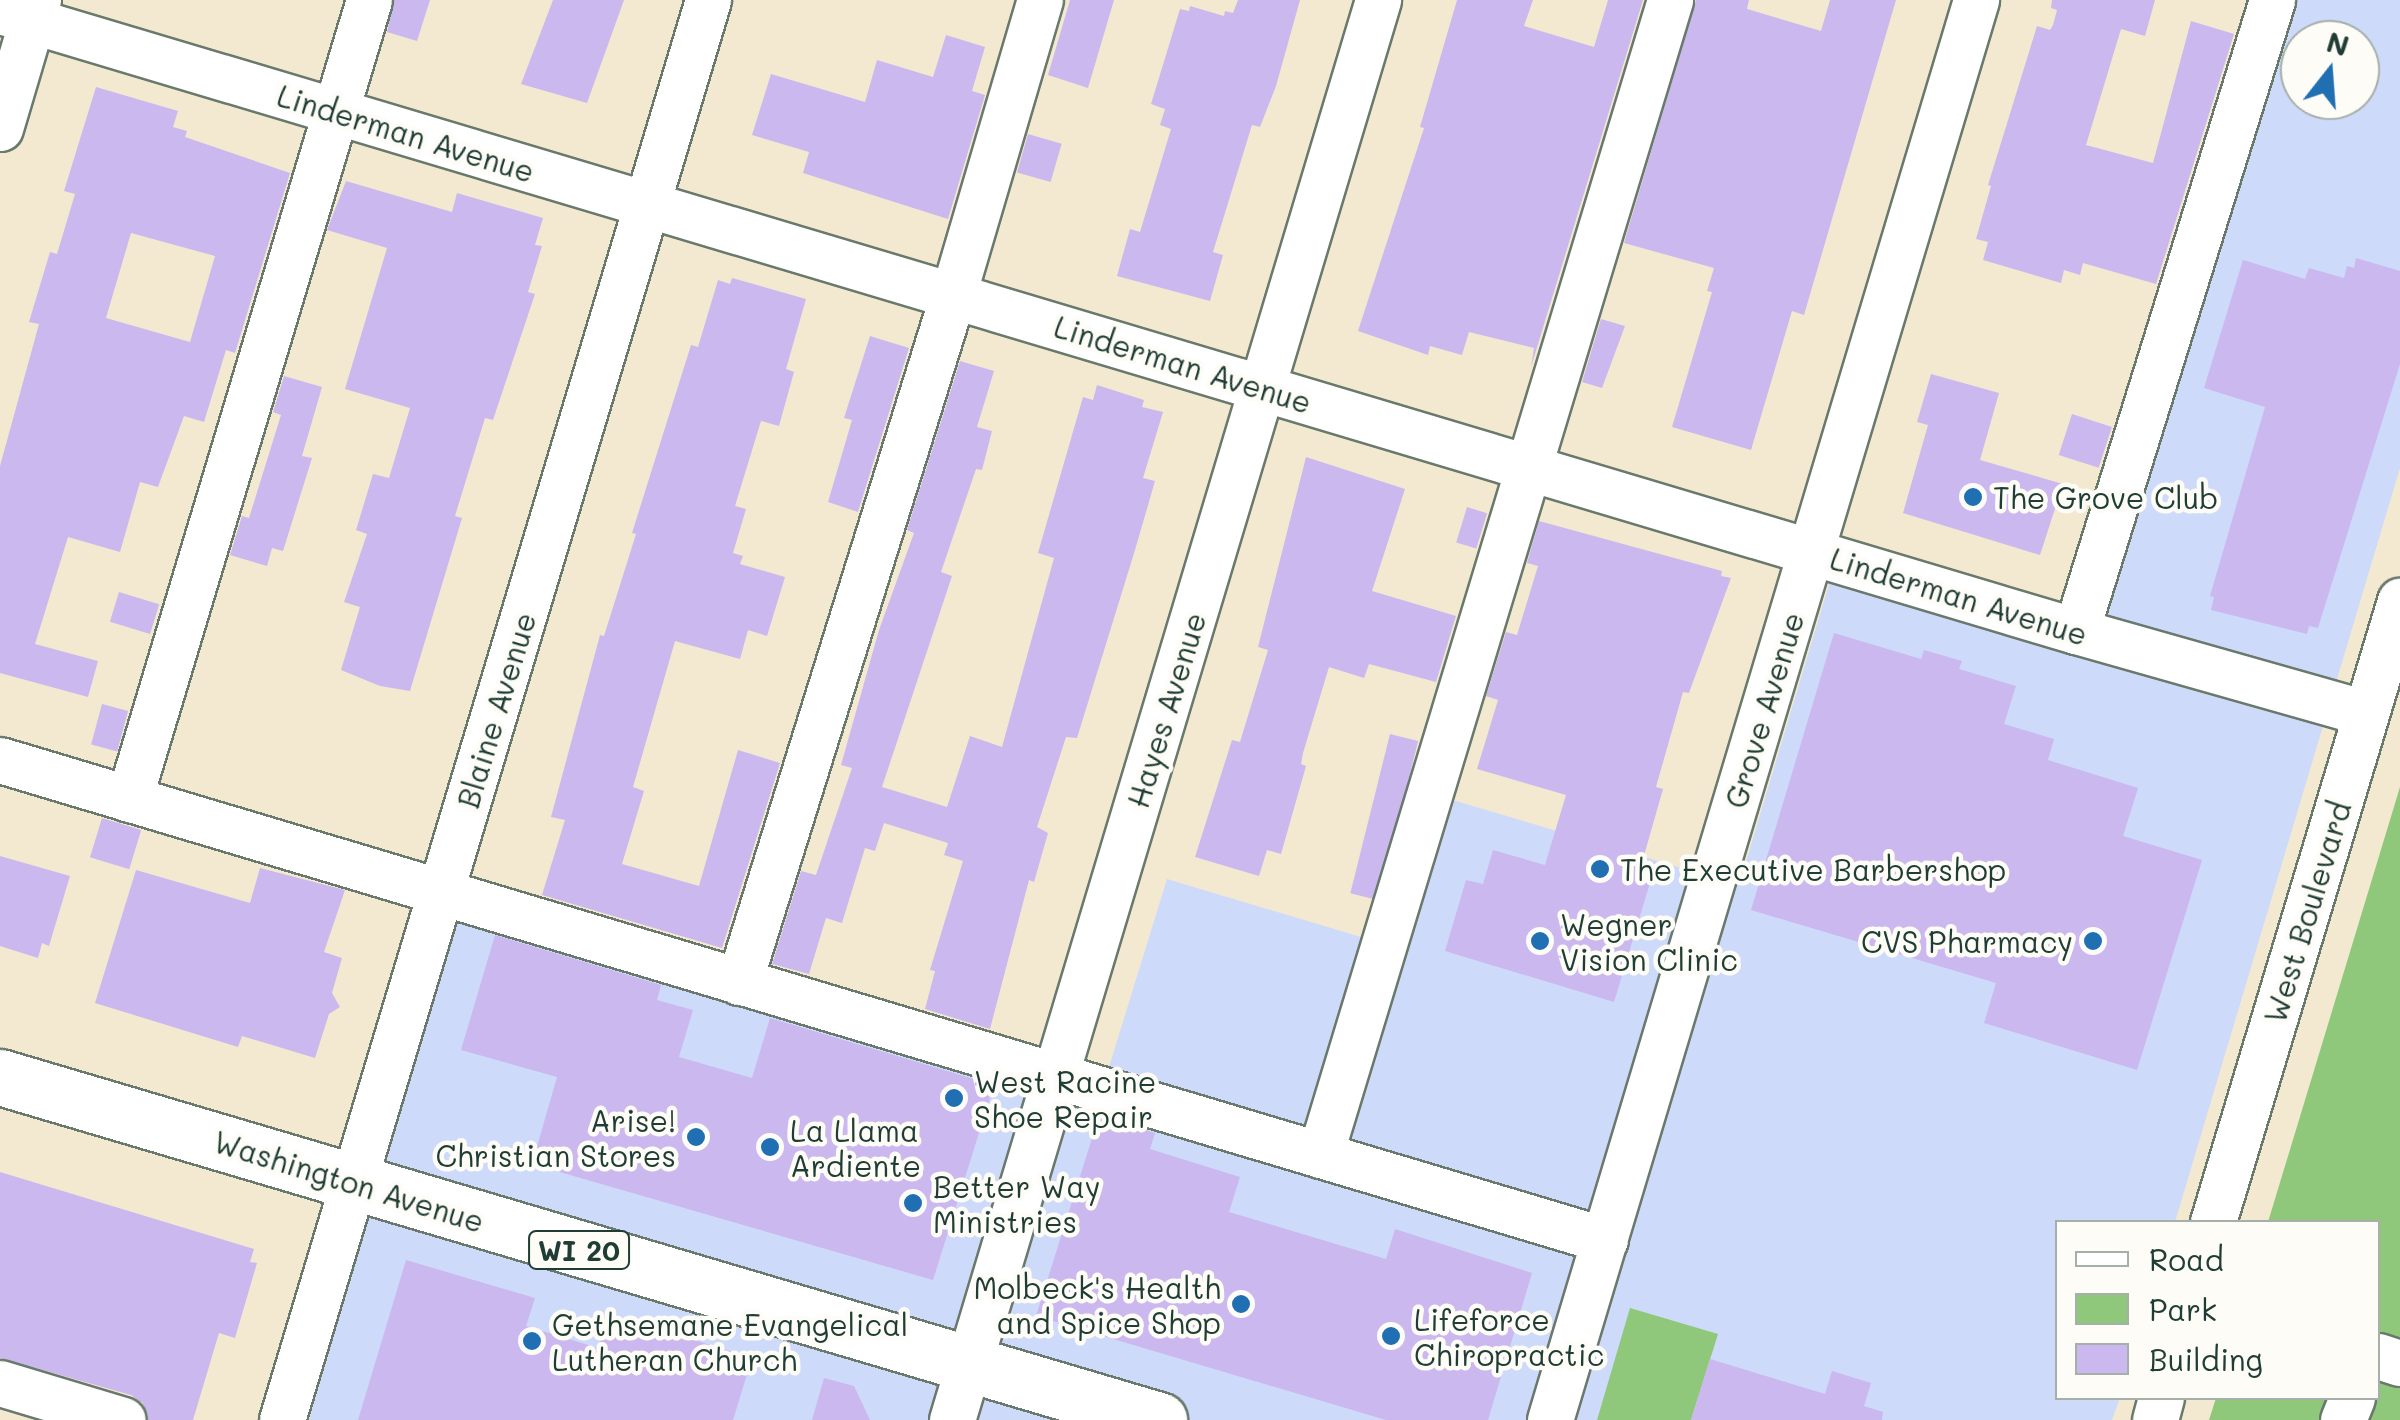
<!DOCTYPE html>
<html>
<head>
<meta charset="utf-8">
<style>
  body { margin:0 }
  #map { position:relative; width:2400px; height:1420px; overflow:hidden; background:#f3e9d1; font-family:Mali,sans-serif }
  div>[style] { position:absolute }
  .built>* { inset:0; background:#cedafa }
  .green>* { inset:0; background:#8fc87b }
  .building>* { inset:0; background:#cbb8ee; transform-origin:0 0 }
  .roads { filter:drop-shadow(2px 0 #69796b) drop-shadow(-2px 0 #69796b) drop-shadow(0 2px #69796b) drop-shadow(0 -2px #69796b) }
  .minor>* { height:45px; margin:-22.5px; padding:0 22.5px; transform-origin:22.5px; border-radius:22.5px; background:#fff }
  .major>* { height:55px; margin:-27.5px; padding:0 27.5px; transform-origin:27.5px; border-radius:27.5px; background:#fff }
  .dots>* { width:28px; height:28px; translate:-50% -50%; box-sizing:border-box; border:5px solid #fdfcf7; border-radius:50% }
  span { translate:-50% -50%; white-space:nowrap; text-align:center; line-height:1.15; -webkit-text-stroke:9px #fdfcf7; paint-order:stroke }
  .shield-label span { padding:2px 8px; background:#fdfcf7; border:2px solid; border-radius:8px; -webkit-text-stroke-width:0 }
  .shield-label { font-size:28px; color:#1f3d34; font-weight:700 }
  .street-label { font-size:30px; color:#1f3d34 }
  .poi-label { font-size:30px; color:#1f3d34 }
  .left { translate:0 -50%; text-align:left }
  .right { translate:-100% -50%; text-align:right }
  .legend { position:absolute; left:2055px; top:1220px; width:325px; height:180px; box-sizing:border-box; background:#fdfcf7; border:2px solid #a4b0a9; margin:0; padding:12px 18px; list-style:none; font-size:30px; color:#1f3d34 }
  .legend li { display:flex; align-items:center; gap:20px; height:50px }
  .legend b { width:50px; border:2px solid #a4b0a9 }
  .north { position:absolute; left:2280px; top:20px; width:100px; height:100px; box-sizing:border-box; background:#fdfcf7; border:2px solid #a4b0a9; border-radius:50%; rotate:17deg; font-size:28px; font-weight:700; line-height:40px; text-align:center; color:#1f3d34 }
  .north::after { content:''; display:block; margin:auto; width:35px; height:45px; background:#1f6fb2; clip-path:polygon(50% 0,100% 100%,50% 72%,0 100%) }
</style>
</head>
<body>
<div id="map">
  <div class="built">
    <i style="clip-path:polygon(evenodd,2286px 0,2400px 0,2400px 468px,2175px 1222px,2058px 1222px,2058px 1398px,2120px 1398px,2112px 1420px,309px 1420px,465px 886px,1105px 1080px,1167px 879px,1401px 949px,1446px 798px,1739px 885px,1830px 581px,2089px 656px,2286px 0,2300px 40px,2360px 40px,2360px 100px,2300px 100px,2300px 40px)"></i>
  </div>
  <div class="green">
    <i style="clip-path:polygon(2400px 787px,2400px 1420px,2209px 1420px,2216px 1398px,2378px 1398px,2378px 1222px,2268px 1222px)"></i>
    <i style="clip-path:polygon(1630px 1308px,1718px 1334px,1691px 1420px,1597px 1420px)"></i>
  </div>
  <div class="building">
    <i style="clip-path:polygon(394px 0,430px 0,417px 41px,387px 32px)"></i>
    <i style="clip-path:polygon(553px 0,624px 0,587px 103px,521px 84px)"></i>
    <i style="clip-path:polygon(1070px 0,1114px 0,1088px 88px,1048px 75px)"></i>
    <i style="clip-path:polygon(1238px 0,1300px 0,1276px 86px,1260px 127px,1252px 125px,1213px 252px,1223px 255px,1210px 301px,1117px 276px,1130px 229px,1140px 232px,1171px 129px,1160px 125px,1165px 109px,1151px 104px,1180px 9px,1189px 11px,1190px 6px,1224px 16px,1225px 11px,1233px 13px)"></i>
    <i style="clip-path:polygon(1457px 0,1533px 0,1524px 26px,1594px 47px,1608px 0,1643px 0,1531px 367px,1534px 348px,1469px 332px,1462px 355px,1430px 346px,1428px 355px,1358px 331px,1424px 128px,1420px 127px)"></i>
    <i style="clip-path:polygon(1696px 0,1749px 0,1747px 9px,1821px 31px,1830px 0,1896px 0,1804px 315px,1792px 311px,1751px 450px,1672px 427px,1712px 292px,1707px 291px,1714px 268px,1624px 243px)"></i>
    <i style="clip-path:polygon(2052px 0,2155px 0,2145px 36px,2121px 29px,2086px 145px,2153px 163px,2191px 21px,2234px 34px,2156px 284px,2083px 263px,2080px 275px,2064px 270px,2061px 283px,1983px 260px,1988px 242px,1976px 239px,1991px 186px,1988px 185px,2037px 26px,2050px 30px,2053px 25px,2057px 10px,2051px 8px)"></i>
    <i style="clip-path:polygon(946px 35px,985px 47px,972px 91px,985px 95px,948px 219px,803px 173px,809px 152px,752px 135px,771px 74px,865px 102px,877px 60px,933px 77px)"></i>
    <i style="clip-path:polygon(evenodd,96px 87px,178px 111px,173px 127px,187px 131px,185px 137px,290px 173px,235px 353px,226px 350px,204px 422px,184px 416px,158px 487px,140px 482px,120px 552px,68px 537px,35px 644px,98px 661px,88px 697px,0 673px,0 466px,39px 324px,29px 322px,50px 252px,57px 254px,75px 194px,64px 191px,96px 87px,131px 233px,215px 256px,190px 342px,106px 318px,131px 233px)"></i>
    <i style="left:1028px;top:134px;width:35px;height:40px;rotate:16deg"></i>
    <i style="clip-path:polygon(346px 181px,452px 212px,457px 193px,543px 218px,535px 245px,542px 246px,528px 292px,535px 294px,493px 420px,485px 418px,455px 516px,462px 518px,410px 691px,380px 686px,341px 670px,360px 607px,344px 602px,367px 534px,356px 530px,373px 474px,389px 478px,410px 408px,345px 389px,387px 248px,327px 230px)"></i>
    <i style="clip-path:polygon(2356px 258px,2400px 271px,2400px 364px,2318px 628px,2309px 626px,2307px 634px,2211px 610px,2214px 597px,2210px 596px,2265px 407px,2204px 388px,2243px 260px,2305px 279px,2309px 268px,2344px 278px,2347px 266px,2354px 268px)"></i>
    <i style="clip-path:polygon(732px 278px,806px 299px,786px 369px,794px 372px,779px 426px,761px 421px,735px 506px,746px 509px,733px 553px,743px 556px,740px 564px,785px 577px,767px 636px,748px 630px,740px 659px,675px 641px,633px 787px,644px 791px,622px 864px,699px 886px,738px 750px,780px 763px,722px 948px,542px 895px,565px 820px,551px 817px,600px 635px,604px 636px,636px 534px,632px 533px,691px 345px,698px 347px,718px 280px,730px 284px)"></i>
    <i style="clip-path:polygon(1601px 319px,1625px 326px,1602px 388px,1582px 382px)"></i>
    <i style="clip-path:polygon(870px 336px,909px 348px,858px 512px,828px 502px,852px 420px,844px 418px)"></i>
    <i style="clip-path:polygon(960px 361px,994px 371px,977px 427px,992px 431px,982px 470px,976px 469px,941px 572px,952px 576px,882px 787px,947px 807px,970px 736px,1002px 747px,1054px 558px,1038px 553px,1083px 397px,1093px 400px,1097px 385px,1144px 400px,1142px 407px,1163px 412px,1143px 478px,1155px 481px,1135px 550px,1077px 738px,1066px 737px,1037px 827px,1048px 833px,1034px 882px,1029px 880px,990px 1029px,925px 1009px,935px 971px,930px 970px,963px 861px,944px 855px,948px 843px,884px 823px,875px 851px,865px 848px,842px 923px,826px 918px,809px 974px,772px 964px,801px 871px,816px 875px,852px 768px,841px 765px,879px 630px,914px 533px,907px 530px)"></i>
    <i style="clip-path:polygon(1931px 374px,1999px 393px,1980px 460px,2063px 484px,2040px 555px,1903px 513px,1928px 425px,1917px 422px)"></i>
    <i style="clip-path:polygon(284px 376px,322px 387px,302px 456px,312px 458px,283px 551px,272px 548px,267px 566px,230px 555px,242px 516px,249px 518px,281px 415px,273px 412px)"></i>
    <i style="left:2072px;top:414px;width:42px;height:43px;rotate:18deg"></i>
    <i style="clip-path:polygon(1306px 457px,1405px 489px,1372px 591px,1456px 616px,1436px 682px,1369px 664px,1364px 678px,1329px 667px,1303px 753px,1301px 764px,1306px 766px,1281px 854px,1267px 850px,1259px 876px,1195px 857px,1232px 740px,1240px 742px,1268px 650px,1258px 647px)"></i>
    <i style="left:1467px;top:507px;width:21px;height:37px;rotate:17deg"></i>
    <i style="clip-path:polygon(1539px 521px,1722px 571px,1721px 576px,1731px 578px,1689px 693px,1683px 692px,1656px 787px,1663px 789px,1643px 859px,1656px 863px,1614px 1002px,1445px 951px,1466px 880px,1483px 884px,1493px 850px,1545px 865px,1566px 795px,1477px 769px,1498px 700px,1486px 696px,1506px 632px,1517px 635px,1538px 566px,1527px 563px)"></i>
    <i style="left:119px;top:592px;width:42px;height:31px;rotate:17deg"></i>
    <i style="clip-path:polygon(1834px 633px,1921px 659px,1924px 650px,1962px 661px,1959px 669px,2016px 686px,2004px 724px,2054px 739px,2048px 760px,2138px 788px,2123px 836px,2202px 860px,2137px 1070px,1984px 1023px,1996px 983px,1751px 910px)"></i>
    <i style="left:102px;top:704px;width:27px;height:42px;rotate:15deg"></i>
    <i style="left:1390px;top:734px;width:29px;height:164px;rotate:14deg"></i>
    <i style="left:102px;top:818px;width:41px;height:41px;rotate:17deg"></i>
    <i style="clip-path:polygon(0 856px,70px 876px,49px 946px,42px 943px,38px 958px,0 946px)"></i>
    <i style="clip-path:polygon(260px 868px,345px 890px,324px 952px,342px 958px,332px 993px,340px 1007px,329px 1014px,315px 1058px,242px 1036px,238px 1047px,95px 1003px,136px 870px,250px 903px)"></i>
    <i style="clip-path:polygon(495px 935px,661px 985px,657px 1000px,693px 1010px,679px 1057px,752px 1078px,770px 1018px,994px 1085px,933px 1280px,532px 1164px,557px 1077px,461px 1050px)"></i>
    <i style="clip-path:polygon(1099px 1116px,1155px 1133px,1150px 1149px,1240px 1177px,1229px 1212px,1386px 1259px,1395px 1229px,1532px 1273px,1488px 1420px,1386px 1420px,1036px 1316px)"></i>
    <i style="clip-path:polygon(0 1172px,254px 1249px,250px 1262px,257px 1263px,235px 1338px,219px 1333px,193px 1420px,148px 1420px,143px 1403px,131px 1395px,0 1358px)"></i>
    <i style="clip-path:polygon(406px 1260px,535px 1298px,526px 1326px,598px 1348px,608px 1313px,752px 1358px,733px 1420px,358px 1420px)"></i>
    <i style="clip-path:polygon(1710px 1359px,1825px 1394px,1832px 1371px,1871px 1383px,1864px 1406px,1883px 1412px,1882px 1420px,1691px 1420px)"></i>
    <i style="clip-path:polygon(824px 1378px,854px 1386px,870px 1420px,812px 1420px)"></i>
  </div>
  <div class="roads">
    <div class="minor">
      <i style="left:0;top:11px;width:2167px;rotate:16.63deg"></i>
      <i style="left:2076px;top:631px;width:301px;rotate:15.8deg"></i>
      <i style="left:0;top:128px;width:134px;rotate:-73.5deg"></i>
      <i style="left:2076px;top:631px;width:661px;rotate:-72.74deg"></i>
      <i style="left:0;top:760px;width:1675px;rotate:16.65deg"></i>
      <i style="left:129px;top:799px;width:834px;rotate:-73.28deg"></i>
      <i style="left:739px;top:982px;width:720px;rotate:-72.7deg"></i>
      <i style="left:953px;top:295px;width:308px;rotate:-73.6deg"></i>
      <i style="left:1320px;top:1155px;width:1207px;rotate:-73.14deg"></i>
      <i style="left:2213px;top:1222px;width:649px;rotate:-73.24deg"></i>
      <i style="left:2378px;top:1356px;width:23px;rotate:18deg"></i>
      <i style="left:0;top:1383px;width:128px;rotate:16.7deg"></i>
      <i style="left:282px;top:1420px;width:1483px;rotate:-73.3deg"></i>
      <i style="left:952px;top:1420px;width:1483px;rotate:-73.3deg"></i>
      <i style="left:1550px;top:1420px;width:1483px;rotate:-73.3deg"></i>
      <i style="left:2155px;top:1420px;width:23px;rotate:-75deg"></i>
      <i style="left:2343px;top:1420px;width:24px;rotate:-68deg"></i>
    </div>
    <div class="major">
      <i style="left:0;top:1077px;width:1209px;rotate:16.49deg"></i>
    </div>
  </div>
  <div class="dots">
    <i style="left:1973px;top:497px;background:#1f6fb2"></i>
    <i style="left:1600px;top:869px;background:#1f6fb2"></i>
    <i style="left:1540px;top:941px;background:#1f6fb2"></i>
    <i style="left:2093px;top:941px;background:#1f6fb2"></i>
    <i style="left:954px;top:1098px;background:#1f6fb2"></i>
    <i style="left:696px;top:1137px;background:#1f6fb2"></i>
    <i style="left:770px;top:1147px;background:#1f6fb2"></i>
    <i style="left:913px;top:1203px;background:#1f6fb2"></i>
    <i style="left:1241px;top:1304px;background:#1f6fb2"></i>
    <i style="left:1391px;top:1336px;background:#1f6fb2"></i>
    <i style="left:532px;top:1341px;background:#1f6fb2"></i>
  </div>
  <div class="shield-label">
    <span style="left:579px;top:1250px">WI 20</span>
  </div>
  <div class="street-label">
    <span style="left:406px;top:133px;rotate:17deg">Linderman Avenue</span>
    <span style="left:1183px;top:364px;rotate:17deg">Linderman Avenue</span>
    <span style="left:1959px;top:596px;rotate:17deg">Linderman Avenue</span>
    <span style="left:496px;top:710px;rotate:-73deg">Blaine Avenue</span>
    <span style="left:1166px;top:710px;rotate:-73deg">Hayes Avenue</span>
    <span style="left:1764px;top:710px;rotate:-73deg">Grove Avenue</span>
    <span style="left:2307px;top:912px;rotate:-73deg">West Boulevard</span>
    <span style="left:349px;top:1181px;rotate:17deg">Washington Avenue</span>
  </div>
  <div class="poi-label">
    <span class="left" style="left:1993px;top:497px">The Grove Club</span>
    <span class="left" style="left:1620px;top:869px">The Executive Barbershop</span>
    <span class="left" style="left:1560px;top:941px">Wegner<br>Vision Clinic</span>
    <span class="right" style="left:2073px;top:941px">CVS Pharmacy</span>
    <span class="left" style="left:974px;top:1098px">West Racine<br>Shoe Repair</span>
    <span class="right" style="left:676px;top:1137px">Arise!<br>Christian Stores</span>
    <span class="left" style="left:790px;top:1147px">La Llama<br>Ardiente</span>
    <span class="left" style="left:933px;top:1203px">Better Way<br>Ministries</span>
    <span class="right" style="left:1221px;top:1304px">Molbeck's Health<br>and Spice Shop</span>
    <span class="left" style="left:1414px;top:1336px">Lifeforce<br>Chiropractic</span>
    <span class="left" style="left:552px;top:1341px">Gethsemane Evangelical<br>Lutheran Church</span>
  </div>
  <ul class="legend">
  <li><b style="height:12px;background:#fff"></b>Road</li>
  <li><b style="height:28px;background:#8fc87b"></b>Park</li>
  <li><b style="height:28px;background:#cbb8ee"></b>Building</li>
  </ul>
  <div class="north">N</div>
</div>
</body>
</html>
